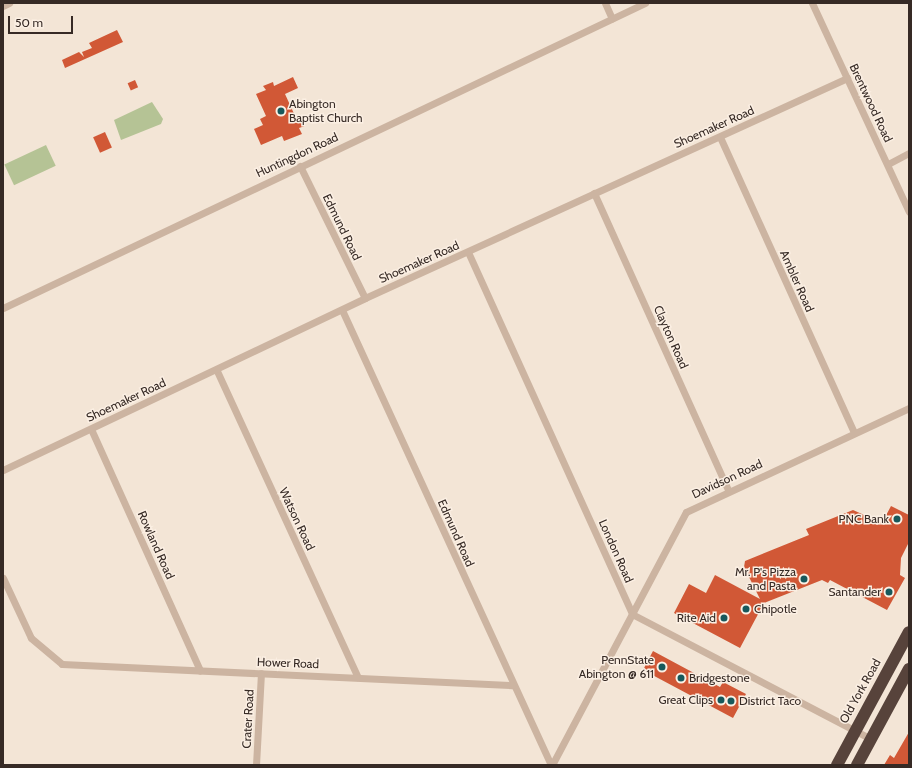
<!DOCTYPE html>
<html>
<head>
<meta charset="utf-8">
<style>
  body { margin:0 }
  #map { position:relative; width:912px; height:768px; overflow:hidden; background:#f3e5d6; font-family:Cabin,sans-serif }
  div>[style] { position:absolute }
  .green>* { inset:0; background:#b5c395; transform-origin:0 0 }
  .building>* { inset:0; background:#d15836; transform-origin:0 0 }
  .street>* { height:7px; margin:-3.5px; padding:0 3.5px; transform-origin:3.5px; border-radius:3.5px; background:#ccb4a1 }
  .highway>* { height:12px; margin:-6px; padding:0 6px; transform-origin:6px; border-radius:6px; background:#57433b }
  .dots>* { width:11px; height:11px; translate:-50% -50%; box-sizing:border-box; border:2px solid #fbefe3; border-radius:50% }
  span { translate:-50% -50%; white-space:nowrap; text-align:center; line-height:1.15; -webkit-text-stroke:3px #fbefe3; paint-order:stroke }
  .street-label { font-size:12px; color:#362a25 }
  .poi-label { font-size:12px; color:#362a25 }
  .left { translate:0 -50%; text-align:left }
  .right { translate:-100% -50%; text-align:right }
  .frame { position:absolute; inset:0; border:4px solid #362a25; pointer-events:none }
  .scale { position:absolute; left:8px; top:16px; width:65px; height:18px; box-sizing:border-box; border:2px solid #362a25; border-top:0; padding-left:5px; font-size:12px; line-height:14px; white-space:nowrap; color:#362a25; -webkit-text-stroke:3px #fbefe3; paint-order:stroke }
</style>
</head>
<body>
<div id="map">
  <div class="green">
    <i style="clip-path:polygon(152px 102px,163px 119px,161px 124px,121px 140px,114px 120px)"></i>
    <i style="left:46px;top:145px;width:23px;height:46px;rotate:65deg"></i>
  </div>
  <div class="building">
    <i style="clip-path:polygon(117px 30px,123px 42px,65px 68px,62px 60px,79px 52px,84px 57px,82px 52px,92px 48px,89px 43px)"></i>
    <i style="clip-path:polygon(293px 77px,298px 88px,285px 94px,296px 118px,301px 116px,305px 126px,299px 128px,302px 134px,284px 141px,282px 136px,261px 145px,254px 129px,263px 125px,260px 119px,266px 116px,256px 94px,266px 90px,263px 86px,273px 82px,274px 86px)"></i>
    <i style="left:135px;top:80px;width:8px;height:8px;rotate:67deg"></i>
    <i style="left:105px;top:132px;width:17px;height:13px;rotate:66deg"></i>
    <i style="clip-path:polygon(891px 506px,909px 515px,909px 542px,901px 558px,900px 575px,905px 578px,887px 610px,830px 580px,828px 583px,822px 580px,764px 603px,740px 648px,674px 613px,689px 584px,706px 593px,715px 575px,760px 599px,744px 567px,745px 561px,809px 535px,806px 529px,853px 510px,882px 523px)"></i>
    <i style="clip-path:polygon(653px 651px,720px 687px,723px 682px,746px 694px,733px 718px,643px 670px)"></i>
    <i style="clip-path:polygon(909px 732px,909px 765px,884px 765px,890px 755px,894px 758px)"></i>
  </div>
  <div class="street">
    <i style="left:605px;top:3px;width:17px;rotate:66deg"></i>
    <i style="left:812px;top:3px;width:230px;rotate:65.1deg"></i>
    <i style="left:3px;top:6px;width:7px;rotate:-27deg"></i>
    <i style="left:720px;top:137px;width:325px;rotate:65.6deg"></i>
    <i style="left:888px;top:164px;width:24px;rotate:-28deg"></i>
    <i style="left:300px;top:166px;width:147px;rotate:63.8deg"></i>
    <i style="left:594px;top:193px;width:326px;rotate:65.7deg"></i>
    <i style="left:468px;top:252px;width:397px;rotate:65.6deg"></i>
    <i style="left:632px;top:614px;width:270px;rotate:27.6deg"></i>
    <i style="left:3px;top:308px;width:711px;rotate:-25.41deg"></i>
    <i style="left:342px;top:310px;width:501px;rotate:65.33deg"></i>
    <i style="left:217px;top:371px;width:337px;rotate:65.3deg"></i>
    <i style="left:91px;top:429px;width:265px;rotate:65.7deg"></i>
    <i style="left:3px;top:470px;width:401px;rotate:-25.4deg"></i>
    <i style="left:365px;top:298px;width:530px;rotate:-24.53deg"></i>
    <i style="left:3px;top:578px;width:66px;rotate:65deg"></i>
    <i style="left:31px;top:638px;width:40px;rotate:40deg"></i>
    <i style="left:62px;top:664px;width:450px;rotate:2.7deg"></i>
    <i style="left:256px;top:765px;width:92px;rotate:-86.9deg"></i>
    <i style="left:552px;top:765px;width:286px;rotate:-62.1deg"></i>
    <i style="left:686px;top:512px;width:246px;rotate:-25deg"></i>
  </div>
  <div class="highway">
    <i style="left:837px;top:765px;width:151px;rotate:-61.6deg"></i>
    <i style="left:857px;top:765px;width:109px;rotate:-61.6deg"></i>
  </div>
  <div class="dots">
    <i style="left:281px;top:111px;background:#17585b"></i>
    <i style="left:897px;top:519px;background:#17585b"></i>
    <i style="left:804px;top:579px;background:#17585b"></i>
    <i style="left:889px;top:592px;background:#17585b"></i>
    <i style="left:746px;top:609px;background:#17585b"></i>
    <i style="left:724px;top:618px;background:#17585b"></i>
    <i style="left:662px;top:667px;background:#17585b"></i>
    <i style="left:681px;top:678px;background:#17585b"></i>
    <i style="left:721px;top:700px;background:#17585b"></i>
    <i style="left:731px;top:701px;background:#17585b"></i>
  </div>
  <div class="street-label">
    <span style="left:871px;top:103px;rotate:65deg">Brentwood Road</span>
    <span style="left:714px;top:127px;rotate:-24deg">Shoemaker Road</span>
    <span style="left:297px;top:155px;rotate:-25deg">Huntingdon Road</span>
    <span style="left:342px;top:227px;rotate:64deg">Edmund Road</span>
    <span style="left:419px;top:262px;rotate:-24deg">Shoemaker Road</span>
    <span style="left:797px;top:281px;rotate:66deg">Ambler Road</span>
    <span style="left:671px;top:337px;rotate:66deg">Clayton Road</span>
    <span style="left:126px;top:400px;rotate:-25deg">Shoemaker Road</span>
    <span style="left:727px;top:479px;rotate:-25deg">Davidson Road</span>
    <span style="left:297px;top:519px;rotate:65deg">Watson Road</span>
    <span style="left:456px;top:533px;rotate:66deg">Edmund Road</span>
    <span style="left:156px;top:545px;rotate:66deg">Rowland Road</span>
    <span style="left:616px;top:551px;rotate:66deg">London Road</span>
    <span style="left:288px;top:663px;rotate:2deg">Hower Road</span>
    <span style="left:860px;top:691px;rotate:-61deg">Old York Road</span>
    <span style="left:248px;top:719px;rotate:-87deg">Crater Road</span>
  </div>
  <div class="poi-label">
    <span class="left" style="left:289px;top:111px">Abington<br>Baptist Church</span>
    <span class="right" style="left:889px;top:519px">PNC Bank</span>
    <span class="right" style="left:796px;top:579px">Mr. P's Pizza<br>and Pasta</span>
    <span class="right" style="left:881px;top:592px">Santander</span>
    <span class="left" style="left:754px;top:609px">Chipotle</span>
    <span class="right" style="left:716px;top:618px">Rite Aid</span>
    <span class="right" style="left:654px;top:667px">PennState<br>Abington @ 611</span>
    <span class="left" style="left:689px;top:678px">Bridgestone</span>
    <span class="right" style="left:713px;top:700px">Great Clips</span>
    <span class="left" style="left:739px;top:701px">District Taco</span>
  </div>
  <div class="frame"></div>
  <div class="scale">50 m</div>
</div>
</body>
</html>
